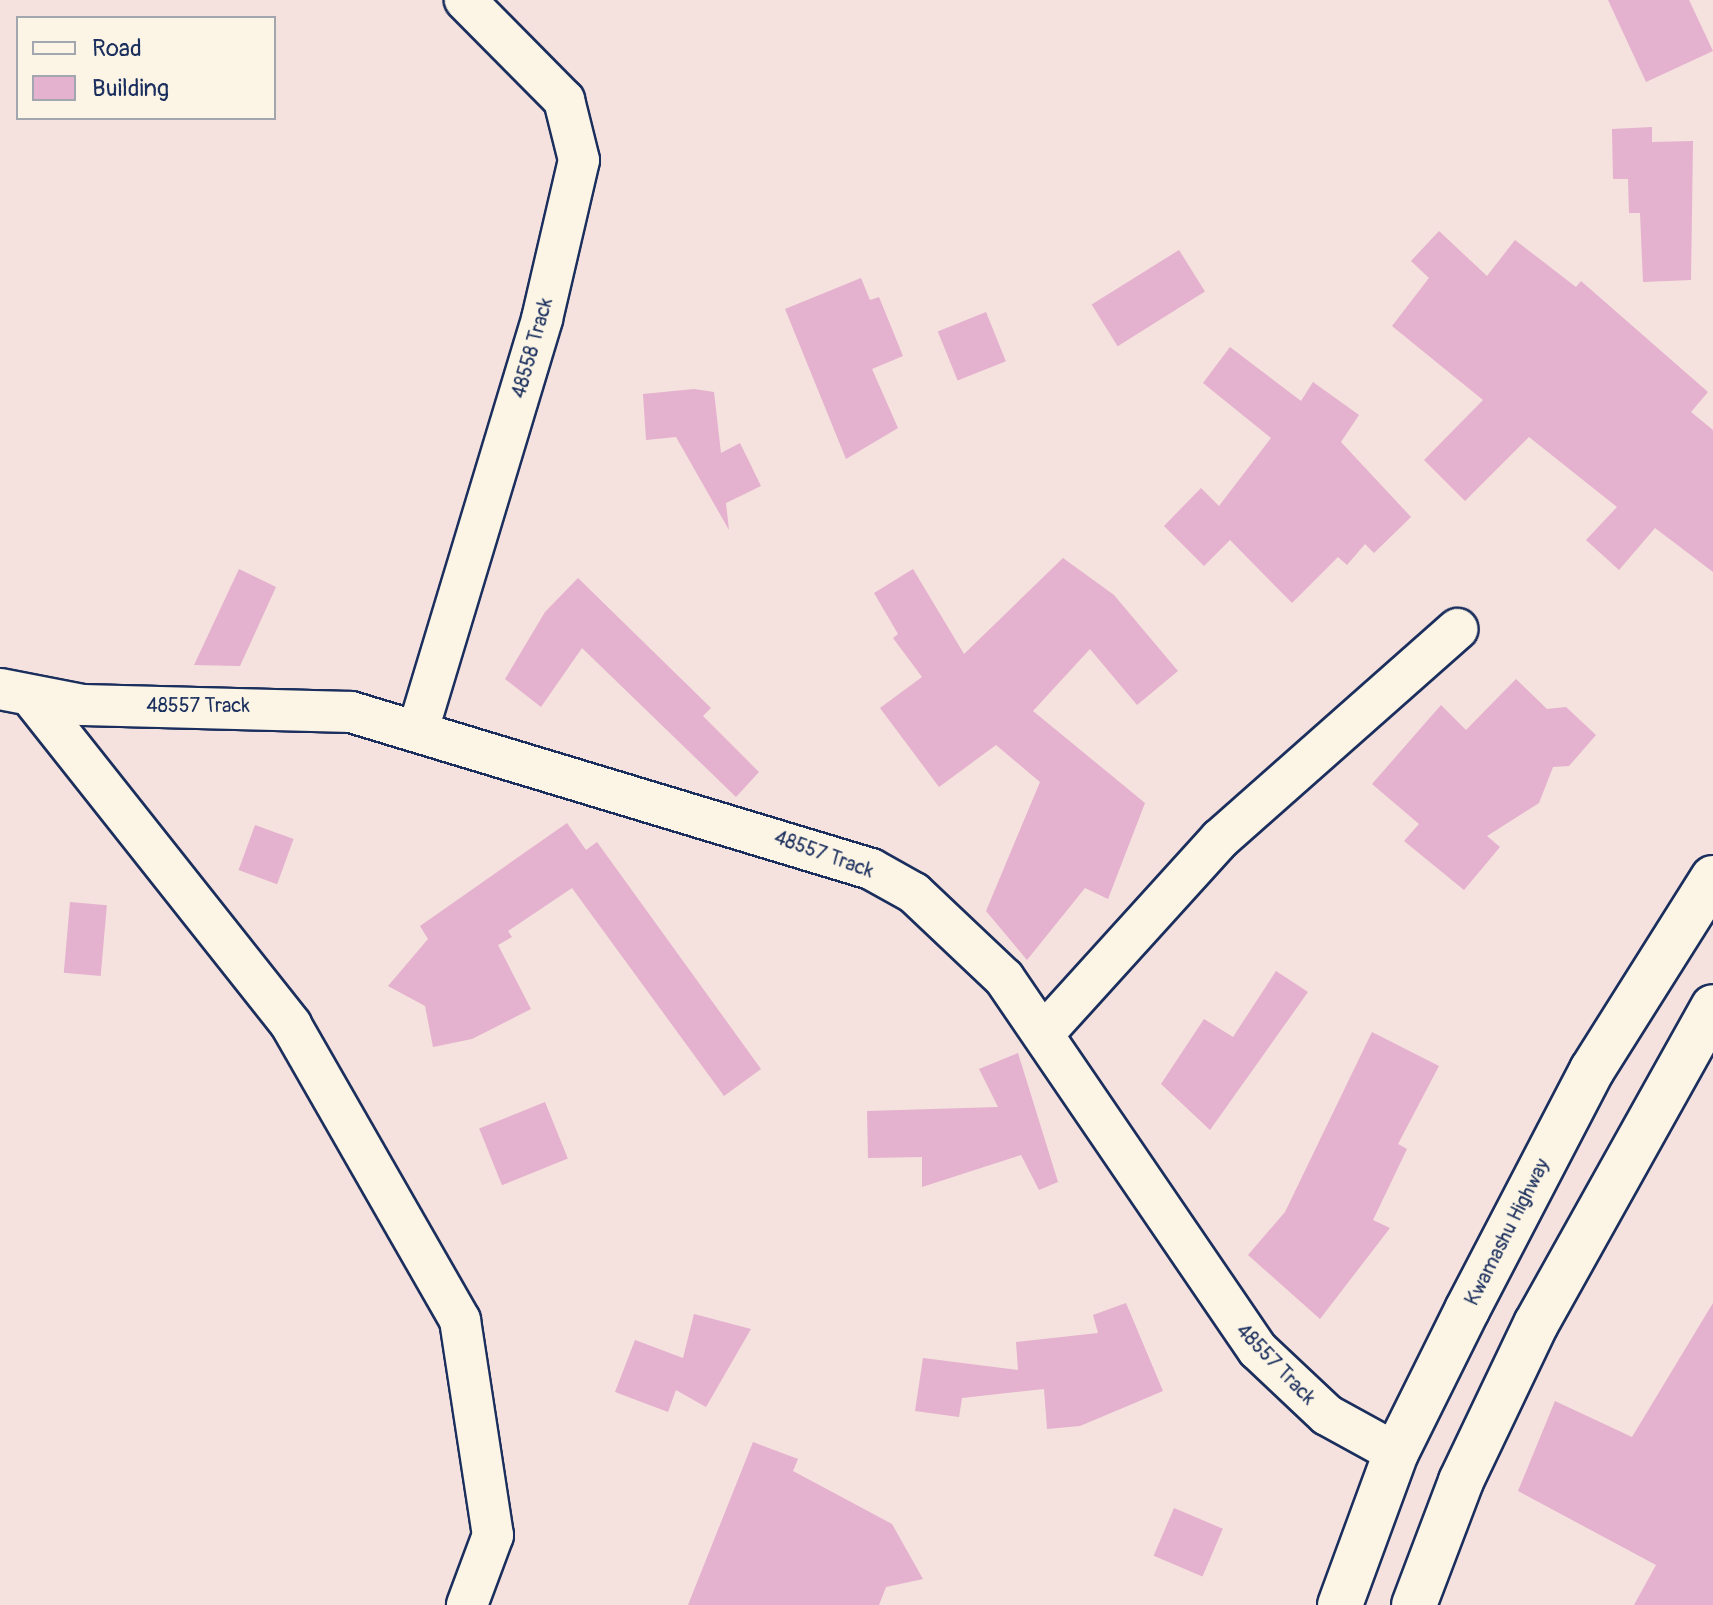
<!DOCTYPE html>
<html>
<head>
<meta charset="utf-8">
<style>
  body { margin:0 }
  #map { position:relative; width:1713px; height:1605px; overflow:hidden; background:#f5e1de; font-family:Pangolin,sans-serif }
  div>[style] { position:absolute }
  .building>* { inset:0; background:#e4b1ce; transform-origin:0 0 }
  .roads { filter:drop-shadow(2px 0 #1b2f5e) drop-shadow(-2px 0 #1b2f5e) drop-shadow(0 2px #1b2f5e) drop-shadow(0 -2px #1b2f5e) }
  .street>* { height:40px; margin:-20px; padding:0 20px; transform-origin:20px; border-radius:20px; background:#fcf5e5 }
  .primary>* { height:44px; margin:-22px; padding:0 22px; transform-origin:22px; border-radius:22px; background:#fcf5e5 }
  span { translate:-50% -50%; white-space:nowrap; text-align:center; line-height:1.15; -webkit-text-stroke:8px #fcf5e5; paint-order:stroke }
  .street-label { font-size:20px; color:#1b2f5e }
  .legend { position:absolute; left:16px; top:16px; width:260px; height:104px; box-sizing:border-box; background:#fcf5e5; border:2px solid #a2a6af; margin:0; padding:10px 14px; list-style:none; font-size:24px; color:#1b2f5e }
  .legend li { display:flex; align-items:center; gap:16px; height:40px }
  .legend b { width:40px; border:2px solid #a2a6af }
</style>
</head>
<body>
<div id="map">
  <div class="building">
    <i style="clip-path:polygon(1608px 0,1689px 0,1713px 51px,1646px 82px)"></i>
    <i style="clip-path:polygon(1652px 127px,1652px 142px,1693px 141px,1691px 280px,1643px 282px,1640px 213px,1629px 213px,1628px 179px,1613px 179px,1612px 129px)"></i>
    <i style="clip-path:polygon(1439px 231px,1487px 276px,1515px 240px,1576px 287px,1581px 281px,1708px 392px,1691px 412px,1713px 430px,1713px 572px,1655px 528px,1619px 570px,1586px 540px,1617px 507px,1529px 437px,1465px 501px,1424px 460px,1483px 400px,1392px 326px,1429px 278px,1411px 261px)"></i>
    <i style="left:1179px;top:250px;width:49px;height:103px;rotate:58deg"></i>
    <i style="clip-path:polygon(861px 278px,870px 300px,879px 297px,903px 356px,872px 369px,898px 428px,846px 459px,785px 309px)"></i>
    <i style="left:986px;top:312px;width:53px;height:52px;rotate:68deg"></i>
    <i style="clip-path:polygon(1230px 347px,1301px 401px,1313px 382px,1359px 415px,1341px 442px,1411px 517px,1374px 553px,1365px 544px,1347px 565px,1338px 557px,1292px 603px,1230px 540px,1204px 566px,1164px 526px,1201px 488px,1219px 506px,1271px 438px,1203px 383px)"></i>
    <i style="clip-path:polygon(694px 389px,714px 392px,721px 453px,740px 443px,761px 486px,726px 503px,729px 530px,676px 437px,646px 440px,643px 394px)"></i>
    <i style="clip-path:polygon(1063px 558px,1114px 595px,1178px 671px,1137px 705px,1090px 649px,1033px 711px,1145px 803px,1108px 899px,1085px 888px,1027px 960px,986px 911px,1040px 782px,996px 745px,939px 787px,880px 708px,922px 677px,893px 638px,898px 634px,874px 593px,913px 569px,964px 654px)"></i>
    <i style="clip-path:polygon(239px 569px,276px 587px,240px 666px,194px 665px)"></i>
    <i style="clip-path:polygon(578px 578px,711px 708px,703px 716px,759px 772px,736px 797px,582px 648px,541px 707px,505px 679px,545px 612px)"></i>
    <i style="clip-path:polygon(1516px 679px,1547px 709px,1566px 707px,1596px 735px,1569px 766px,1553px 767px,1539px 803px,1487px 836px,1500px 847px,1464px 890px,1404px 841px,1419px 824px,1372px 784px,1441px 705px,1466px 730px)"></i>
    <i style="clip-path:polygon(567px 823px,586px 850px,597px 842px,761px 1069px,724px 1096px,572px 888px,508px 931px,512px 937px,498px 945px,531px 1009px,472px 1039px,433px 1047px,425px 1006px,388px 986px,428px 939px,420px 926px)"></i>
    <i style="left:255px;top:825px;width:41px;height:48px;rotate:20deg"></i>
    <i style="left:70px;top:902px;width:37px;height:71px;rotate:5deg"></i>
    <i style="clip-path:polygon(1276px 971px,1308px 992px,1210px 1130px,1161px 1084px,1204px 1019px,1233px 1037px)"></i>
    <i style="clip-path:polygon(1372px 1032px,1439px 1066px,1398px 1144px,1407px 1149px,1373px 1220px,1390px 1228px,1320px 1319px,1248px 1255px,1285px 1212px)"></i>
    <i style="clip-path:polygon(1018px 1053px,1058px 1182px,1039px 1190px,1021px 1155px,922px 1187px,922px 1157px,868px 1158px,867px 1111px,998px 1107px,979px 1069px)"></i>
    <i style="left:545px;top:1102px;width:61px;height:71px;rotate:68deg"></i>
    <i style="clip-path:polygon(1126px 1303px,1163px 1391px,1080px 1426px,1047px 1429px,1044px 1389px,962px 1398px,959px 1417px,915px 1411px,923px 1358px,1018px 1370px,1016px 1342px,1098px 1333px,1093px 1315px)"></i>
    <i style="clip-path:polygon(1713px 1303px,1713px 1605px,1634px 1605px,1656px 1565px,1518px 1491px,1555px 1401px,1632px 1437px)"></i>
    <i style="clip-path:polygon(694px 1314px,751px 1329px,706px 1407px,676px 1390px,668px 1412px,615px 1392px,635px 1340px,683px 1358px)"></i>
    <i style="clip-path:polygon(753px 1442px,798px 1459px,793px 1471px,892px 1524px,923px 1579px,886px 1587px,879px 1605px,688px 1605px)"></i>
    <i style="left:1174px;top:1508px;width:53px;height:52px;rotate:23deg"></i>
  </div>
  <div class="roads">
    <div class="street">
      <i style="left:0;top:689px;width:85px;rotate:10.9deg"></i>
      <i style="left:83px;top:705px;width:268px;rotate:1.5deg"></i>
      <i style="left:351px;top:712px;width:543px;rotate:16.8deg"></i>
      <i style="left:871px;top:869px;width:49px;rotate:29.2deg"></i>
      <i style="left:914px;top:893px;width:124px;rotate:43.4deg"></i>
      <i style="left:1004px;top:978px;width:450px;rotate:55.7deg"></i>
      <i style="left:1258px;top:1350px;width:95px;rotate:43.3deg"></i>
      <i style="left:1327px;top:1415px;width:79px;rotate:28.8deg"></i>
      <i style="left:33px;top:699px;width:416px;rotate:51.6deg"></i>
      <i style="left:291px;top:1025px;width:340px;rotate:60.2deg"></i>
      <i style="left:460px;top:1320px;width:218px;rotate:81.3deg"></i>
      <i style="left:493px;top:1535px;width:75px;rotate:110.4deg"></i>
      <i style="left:418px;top:730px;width:429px;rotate:-73.2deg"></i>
      <i style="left:542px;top:319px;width:163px;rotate:-76.9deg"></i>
      <i style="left:579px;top:160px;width:62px;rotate:-104deg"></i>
      <i style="left:564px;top:100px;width:141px;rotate:-134.7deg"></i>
      <i style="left:1044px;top:1033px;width:262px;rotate:-47.8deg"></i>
      <i style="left:1220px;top:839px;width:317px;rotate:-41.5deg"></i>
    </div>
    <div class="primary">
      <i style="left:1340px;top:1605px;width:162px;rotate:-69.8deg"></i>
      <i style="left:1396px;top:1453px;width:160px;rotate:-63.6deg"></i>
      <i style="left:1467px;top:1310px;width:271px;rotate:-62.5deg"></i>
      <i style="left:1592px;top:1070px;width:227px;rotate:-57.8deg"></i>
      <i style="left:1414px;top:1605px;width:133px;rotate:-69.2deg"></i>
      <i style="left:1461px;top:1481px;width:174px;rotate:-64.5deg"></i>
      <i style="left:1536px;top:1324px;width:363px;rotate:-60.8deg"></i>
    </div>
  </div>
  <div class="street-label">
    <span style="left:532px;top:348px;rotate:-74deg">48558 Track</span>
    <span style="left:198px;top:705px">48557 Track</span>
    <span style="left:824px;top:854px;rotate:20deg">48557 Track</span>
    <span style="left:1507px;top:1232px;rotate:-63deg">Kwamashu Highway</span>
    <span style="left:1276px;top:1364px;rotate:46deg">48557 Track</span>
  </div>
  <ul class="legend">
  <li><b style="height:10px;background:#fcf5e5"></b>Road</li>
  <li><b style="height:22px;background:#e4b1ce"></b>Building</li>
  </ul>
</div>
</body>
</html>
